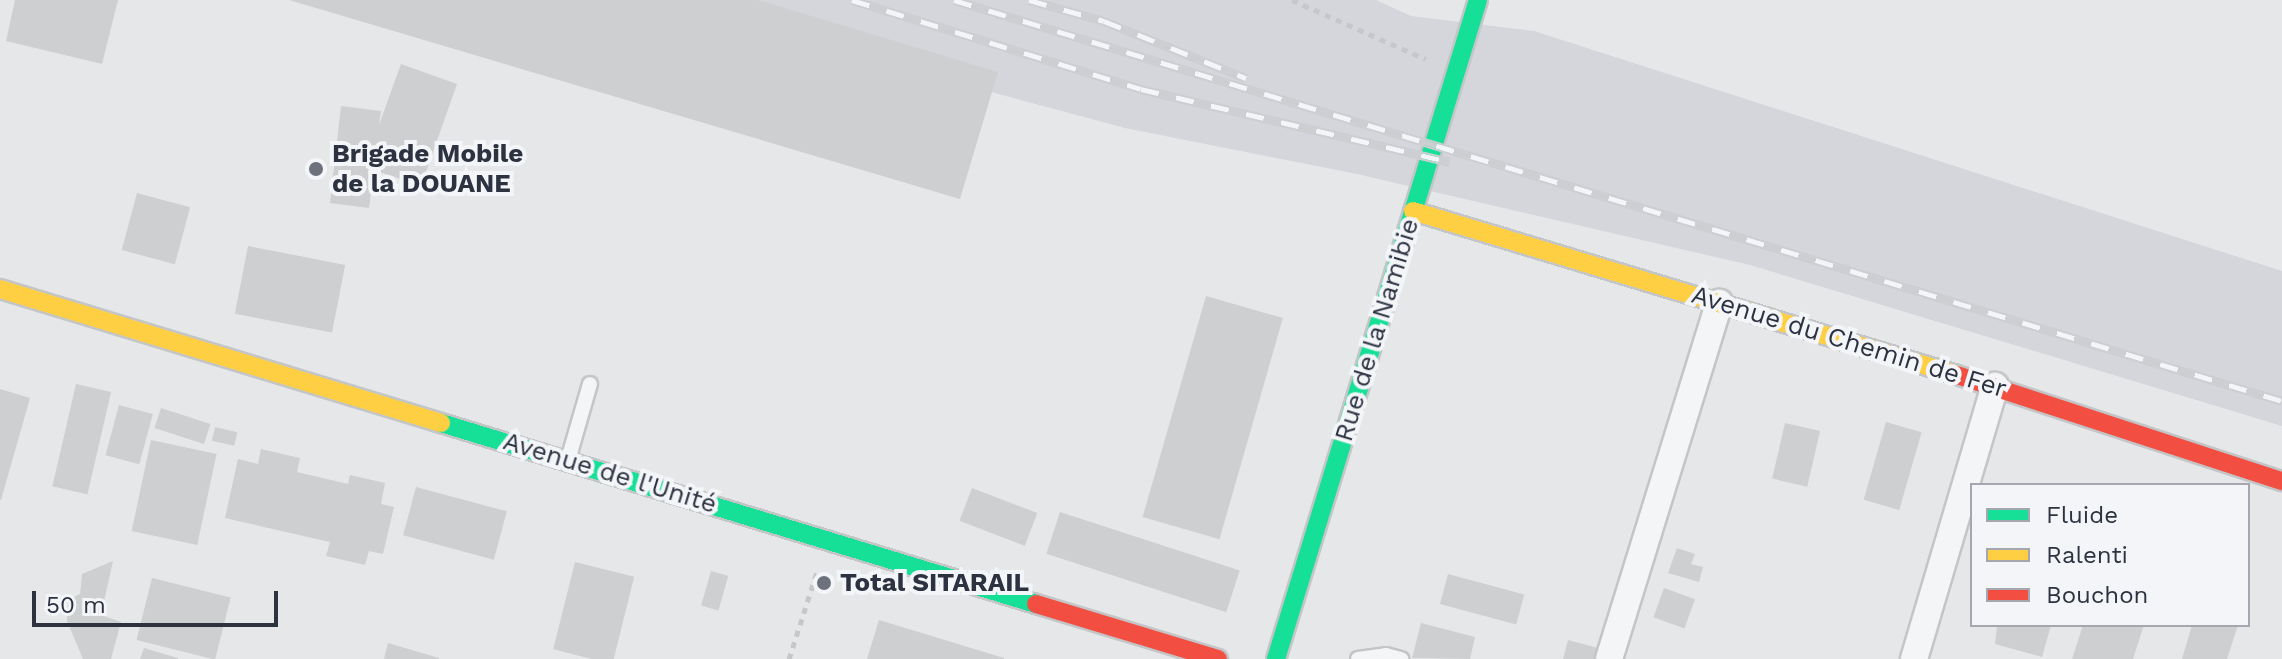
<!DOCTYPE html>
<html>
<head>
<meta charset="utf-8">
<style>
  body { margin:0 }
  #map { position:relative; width:2282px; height:659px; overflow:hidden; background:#e5e7e9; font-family:"Work Sans",sans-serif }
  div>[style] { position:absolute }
  .built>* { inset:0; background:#d4d6dc }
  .building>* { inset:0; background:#cdcfd1; transform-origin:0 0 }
  .path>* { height:5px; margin-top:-2.5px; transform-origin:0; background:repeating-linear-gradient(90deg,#c5c7c9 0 6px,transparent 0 12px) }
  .roads { filter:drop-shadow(2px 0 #c3c5c7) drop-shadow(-2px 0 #c3c5c7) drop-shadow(0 2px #c3c5c7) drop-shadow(0 -2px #c3c5c7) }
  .lane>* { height:14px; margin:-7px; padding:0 7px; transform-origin:7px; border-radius:7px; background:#f4f5f6 }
  .street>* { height:26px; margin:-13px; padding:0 13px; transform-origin:13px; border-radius:13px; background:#f4f5f6 }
  .fast>* { height:18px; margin:-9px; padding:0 9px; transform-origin:9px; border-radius:9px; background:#16e098 }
  .slow>* { height:18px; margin:-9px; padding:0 9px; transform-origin:9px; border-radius:9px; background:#ffcf43 }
  .jam>* { height:18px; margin:-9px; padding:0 9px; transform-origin:9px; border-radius:9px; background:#f24e42 }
  .rail>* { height:9px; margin-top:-4.5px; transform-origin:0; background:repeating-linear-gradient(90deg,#f3f5f8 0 18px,#cdced1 0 36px); box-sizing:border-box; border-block:2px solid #cdced1 }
  .dots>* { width:22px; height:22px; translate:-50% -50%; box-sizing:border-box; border:4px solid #f3f5f8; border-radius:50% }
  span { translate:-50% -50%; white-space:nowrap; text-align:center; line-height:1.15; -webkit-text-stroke:8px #f3f5f8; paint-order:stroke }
  .poi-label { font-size:26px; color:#2d3241; font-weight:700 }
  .left { translate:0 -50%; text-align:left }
  .street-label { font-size:26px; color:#2d3241 }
  .legend { position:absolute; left:1970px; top:483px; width:280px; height:144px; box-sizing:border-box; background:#f3f5f8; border:2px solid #a4a7af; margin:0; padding:10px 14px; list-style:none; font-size:24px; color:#2d3241 }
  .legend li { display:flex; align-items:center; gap:16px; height:40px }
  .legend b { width:40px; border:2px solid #a4a7af }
  .scale { position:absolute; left:32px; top:591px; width:246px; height:36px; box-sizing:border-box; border:4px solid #2d3241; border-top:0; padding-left:10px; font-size:24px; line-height:28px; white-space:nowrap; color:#2d3241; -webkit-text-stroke:6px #f3f5f8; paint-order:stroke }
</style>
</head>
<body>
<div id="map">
  <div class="built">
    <i style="clip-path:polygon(758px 0,1376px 0,1411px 16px,1534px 31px,2282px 271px,2282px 426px,1750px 265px,1357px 174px,1125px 128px,991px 92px)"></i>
  </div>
  <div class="building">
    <i style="clip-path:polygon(15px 0,118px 0,102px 64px,6px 41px)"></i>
    <i style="clip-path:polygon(289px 0,758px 0,998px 72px,960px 199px)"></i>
    <i style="clip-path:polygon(401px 64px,457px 84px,421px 186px,374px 170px,369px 208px,330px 203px,341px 106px,381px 111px,379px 125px)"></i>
    <i style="left:137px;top:193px;width:55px;height:59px;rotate:15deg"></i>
    <i style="left:248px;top:246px;width:99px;height:69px;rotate:11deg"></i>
    <i style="left:1206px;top:296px;width:80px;height:230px;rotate:16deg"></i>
    <i style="left:76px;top:384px;width:36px;height:105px;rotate:13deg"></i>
    <i style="clip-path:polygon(0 389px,30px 398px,1px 500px,0 500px)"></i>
    <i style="left:119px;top:405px;width:35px;height:52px;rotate:15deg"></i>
    <i style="left:161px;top:408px;width:52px;height:21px;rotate:18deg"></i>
    <i style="left:1886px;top:422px;width:37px;height:81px;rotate:16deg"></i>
    <i style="left:1785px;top:423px;width:36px;height:57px;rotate:13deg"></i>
    <i style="left:215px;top:427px;width:23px;height:14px;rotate:13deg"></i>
    <i style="left:151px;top:440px;width:67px;height:93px;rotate:12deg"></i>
    <i style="clip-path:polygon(261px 449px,300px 458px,297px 472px,348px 484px,350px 475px,385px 483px,381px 504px,394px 507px,383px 554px,369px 551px,365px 565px,326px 556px,330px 542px,225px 518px,238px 459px,258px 464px)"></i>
    <i style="left:416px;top:487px;width:94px;height:50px;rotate:15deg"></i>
    <i style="left:972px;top:488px;width:70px;height:35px;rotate:21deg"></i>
    <i style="left:1060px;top:512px;width:189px;height:44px;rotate:18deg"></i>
    <i style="clip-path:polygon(1677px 548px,1695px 554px,1691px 564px,1703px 567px,1699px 582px,1668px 573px)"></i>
    <i style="clip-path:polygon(113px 561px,101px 615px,121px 622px,111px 659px,83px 659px,67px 621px,68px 600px,80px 594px,82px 574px)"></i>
    <i style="left:575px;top:562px;width:61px;height:90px;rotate:14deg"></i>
    <i style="left:711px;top:571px;width:18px;height:36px;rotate:16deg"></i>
    <i style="left:1448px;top:574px;width:79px;height:31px;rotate:15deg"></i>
    <i style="left:152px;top:578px;width:81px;height:64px;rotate:14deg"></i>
    <i style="left:1664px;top:588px;width:33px;height:31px;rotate:20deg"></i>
    <i style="clip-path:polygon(879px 620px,1004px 658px,1004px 659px,867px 659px)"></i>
    <i style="clip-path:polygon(1421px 623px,1475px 637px,1470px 659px,1412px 658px)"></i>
    <i style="clip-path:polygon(1997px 625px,2051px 625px,2042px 657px,1995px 644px)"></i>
    <i style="clip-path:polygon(2083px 625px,2144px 625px,2133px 659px,2072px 659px)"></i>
    <i style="clip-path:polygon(2192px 625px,2238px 625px,2227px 659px,2182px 659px)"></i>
    <i style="clip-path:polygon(1568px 640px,1598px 648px,1596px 659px,1563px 659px)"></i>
    <i style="clip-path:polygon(388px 643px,439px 658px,439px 659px,384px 659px)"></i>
    <i style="clip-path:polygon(144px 648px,178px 658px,178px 659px,140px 659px)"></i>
  </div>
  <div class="path">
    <i style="left:1292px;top:0;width:146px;rotate:23.8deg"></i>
    <i style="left:789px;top:659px;width:91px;rotate:-72.2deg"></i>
  </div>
  <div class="roads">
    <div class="lane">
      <i style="left:568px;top:460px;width:79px;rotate:-73.9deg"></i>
      <i style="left:1358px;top:659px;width:28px;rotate:-8deg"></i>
      <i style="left:1386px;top:655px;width:16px;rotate:15deg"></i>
    </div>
    <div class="street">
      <i style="left:1609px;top:659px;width:373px;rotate:-72.8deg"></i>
      <i style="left:1914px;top:659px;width:285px;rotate:-73.5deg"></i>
    </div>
    <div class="fast">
      <i style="left:441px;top:423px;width:622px;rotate:16.92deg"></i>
      <i style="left:1276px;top:659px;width:689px;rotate:-72.96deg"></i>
    </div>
    <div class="slow">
      <i style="left:1413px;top:211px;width:568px;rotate:16.78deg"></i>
      <i style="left:0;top:289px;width:461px;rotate:16.9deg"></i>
    </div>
    <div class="jam">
      <i style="left:1957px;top:375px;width:342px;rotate:18.1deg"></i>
      <i style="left:1036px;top:604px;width:190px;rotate:16.8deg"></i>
    </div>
  </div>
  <div class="rail">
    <i style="left:852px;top:0;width:302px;rotate:17.1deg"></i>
    <i style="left:1141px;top:89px;width:317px;rotate:13.3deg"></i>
    <i style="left:954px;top:0;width:1387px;rotate:16.8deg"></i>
    <i style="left:1029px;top:0;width:78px;rotate:15.6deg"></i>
    <i style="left:1104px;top:21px;width:153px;rotate:21.9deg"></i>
  </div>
  <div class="dots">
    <i style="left:316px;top:169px;background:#6d717c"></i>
    <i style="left:824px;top:583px;background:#6d717c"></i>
  </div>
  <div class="poi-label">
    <span class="left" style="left:332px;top:169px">Brigade Mobile<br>de la DOUANE</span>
    <span class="left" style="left:840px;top:583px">Total SITARAIL</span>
  </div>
  <div class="street-label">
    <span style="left:1377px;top:330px;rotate:-73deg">Rue de la Namibie</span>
    <span style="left:1849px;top:342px;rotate:17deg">Avenue du Chemin de Fer</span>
    <span style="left:610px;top:473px;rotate:17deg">Avenue de l'Unité</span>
  </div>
  <ul class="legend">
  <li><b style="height:10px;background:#16e098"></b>Fluide</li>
  <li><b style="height:10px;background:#ffcf43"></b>Ralenti</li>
  <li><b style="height:10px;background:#f24e42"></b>Bouchon</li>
  </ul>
  <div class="scale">50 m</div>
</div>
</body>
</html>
